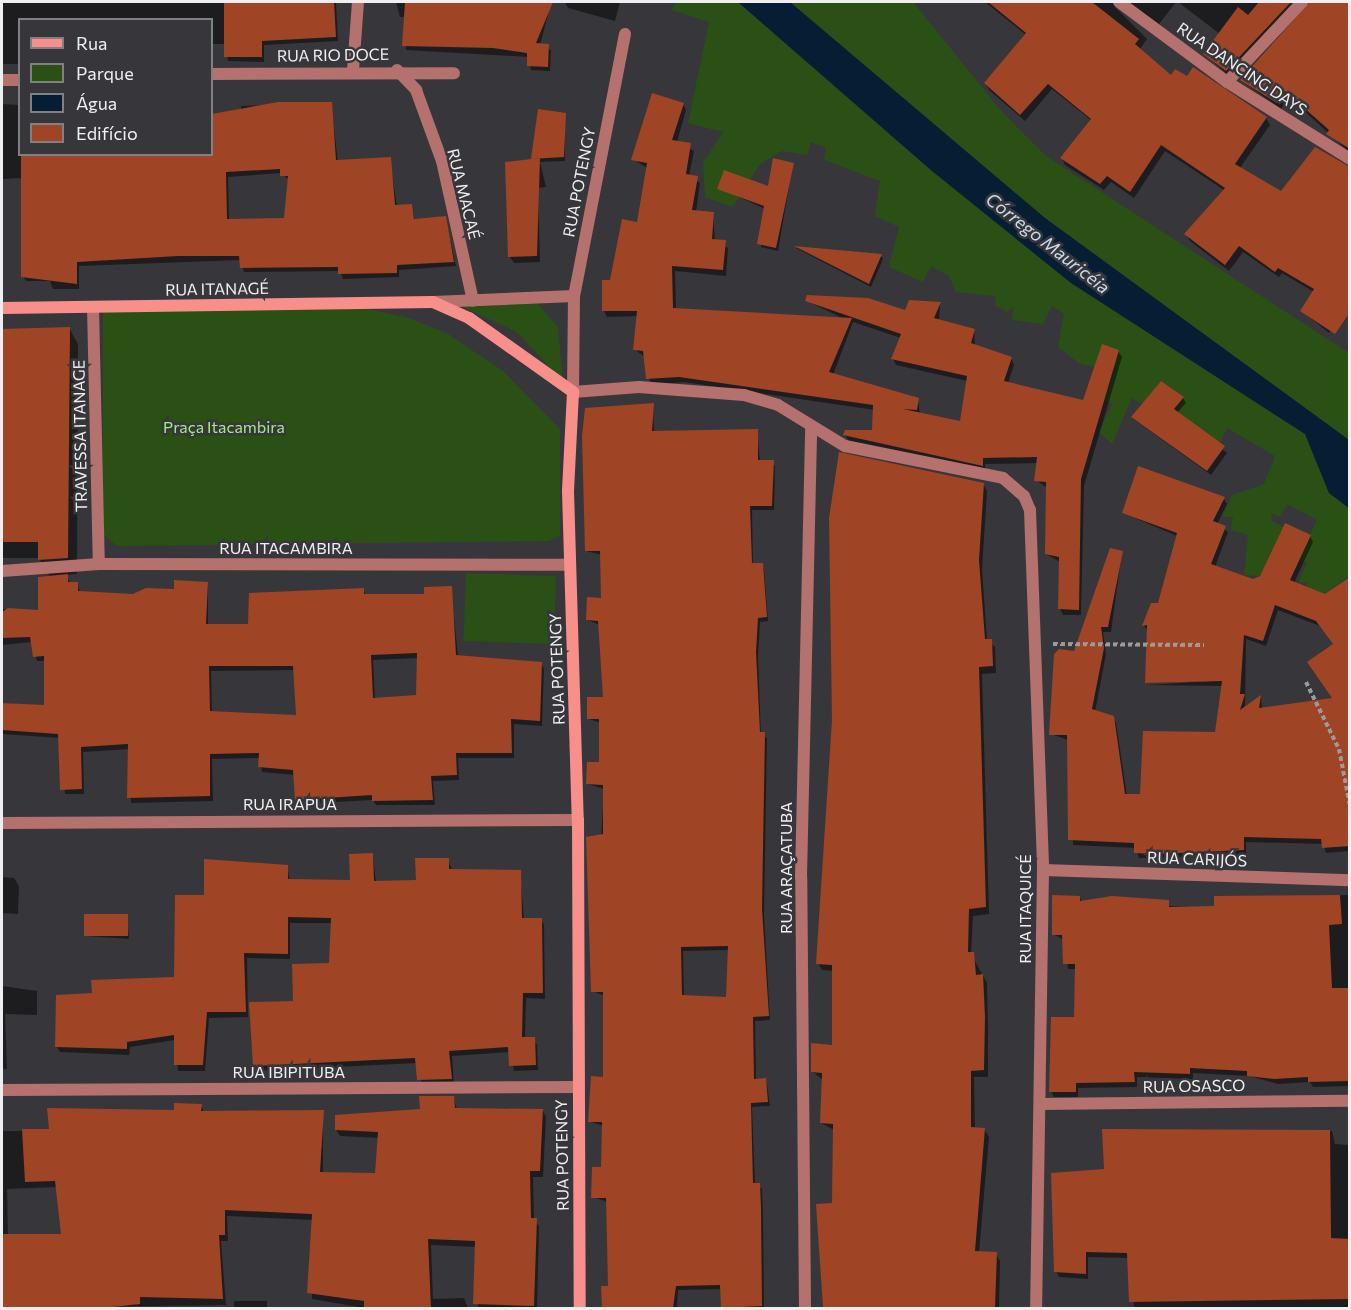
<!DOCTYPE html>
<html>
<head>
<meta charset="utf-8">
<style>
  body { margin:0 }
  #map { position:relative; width:1351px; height:1310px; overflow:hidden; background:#37373b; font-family:Commissioner,sans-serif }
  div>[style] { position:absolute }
  .green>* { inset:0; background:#2a5016; transform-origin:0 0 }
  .water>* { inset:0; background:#051e33 }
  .shadow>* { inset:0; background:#0007; transform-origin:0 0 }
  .building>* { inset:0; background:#9f4424; transform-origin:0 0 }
  .path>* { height:4px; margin-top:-2px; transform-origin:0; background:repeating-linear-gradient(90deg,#9b9b9e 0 4.5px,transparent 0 7.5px) }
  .street>* { height:12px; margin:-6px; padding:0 6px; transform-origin:6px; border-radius:6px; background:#b4716d }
  .secondary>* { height:12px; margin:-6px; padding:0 6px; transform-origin:6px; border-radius:6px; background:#f98f8a }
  span { translate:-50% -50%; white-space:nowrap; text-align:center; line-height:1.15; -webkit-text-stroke:5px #37373b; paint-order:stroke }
  .street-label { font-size:16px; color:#efeff1 }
  .park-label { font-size:16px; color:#a2ed80 }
  .water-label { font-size:18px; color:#c8dbed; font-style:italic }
  .frame { position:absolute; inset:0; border:3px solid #efeff1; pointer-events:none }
  .legend { position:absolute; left:18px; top:18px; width:195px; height:138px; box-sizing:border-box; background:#37373b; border:2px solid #818184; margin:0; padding:8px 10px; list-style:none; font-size:18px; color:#efeff1 }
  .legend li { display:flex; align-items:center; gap:12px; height:30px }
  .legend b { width:30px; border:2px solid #818184 }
</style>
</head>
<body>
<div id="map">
  <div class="green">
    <i style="clip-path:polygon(675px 2px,738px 2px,932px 171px,1071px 283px,1305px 434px,1329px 493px,1349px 508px,1349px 576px,1312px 603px,1304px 592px,1308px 582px,1298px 583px,1307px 563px,1299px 559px,1317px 520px,1287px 504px,1280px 517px,1271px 513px,1272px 521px,1283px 527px,1260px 576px,1244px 575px,1248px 535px,1231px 530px,1233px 517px,1222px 517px,1232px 495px,1264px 484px,1275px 456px,1227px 428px,1220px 443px,1175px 418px,1184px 397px,1161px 381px,1142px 404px,1132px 398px,1112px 444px,1099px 432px,1112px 404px,1105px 400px,1115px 370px,1080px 364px,1058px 347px,1064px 314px,1052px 306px,1043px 324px,1012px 320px,1013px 307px,1007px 312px,996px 306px,995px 296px,956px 292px,949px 276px,931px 266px,923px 282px,889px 267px,899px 227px,875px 216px,880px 181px,824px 160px,826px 148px,811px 142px,807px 155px,782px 151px,760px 164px,733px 207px,705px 197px,703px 163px,723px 132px,688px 123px,709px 22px,672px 10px)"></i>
    <i style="clip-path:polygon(790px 2px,913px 2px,1002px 112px,1046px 156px,1349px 353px,1349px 440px,1045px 218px)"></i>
    <i style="clip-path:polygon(538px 304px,558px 327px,563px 382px,517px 332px,458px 305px)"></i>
    <i style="clip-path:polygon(349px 305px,409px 318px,448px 334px,503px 371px,560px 429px,560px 536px,549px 541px,117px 546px,103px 534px,103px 308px)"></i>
    <i style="left:466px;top:573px;width:90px;height:68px;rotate:2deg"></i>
  </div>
  <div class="water">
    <i style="clip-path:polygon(738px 2px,790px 2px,1045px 218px,1349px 440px,1349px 508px,1329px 493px,1305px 434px,1071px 283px,932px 171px)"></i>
  </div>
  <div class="shadow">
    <i style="clip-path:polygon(2px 2px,336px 2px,338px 41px,264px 45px,264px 62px,228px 61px,225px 44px,212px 44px,212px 20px,20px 20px,20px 64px,2px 64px)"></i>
    <i style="clip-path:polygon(396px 2px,496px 2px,549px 11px,540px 45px,551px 50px,550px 71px,531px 70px,529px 57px,406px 50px,405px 17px,400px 17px)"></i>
    <i style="clip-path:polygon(565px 2px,620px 2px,615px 21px,568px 8px)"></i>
    <i style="clip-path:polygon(985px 2px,1123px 2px,1115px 7px,1147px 39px,1140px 49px,1172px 77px,1266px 118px,1270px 125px,1240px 168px,1350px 305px,1329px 333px,1302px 311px,1314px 292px,1282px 273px,1279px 277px,1243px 252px,1229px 271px,1190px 241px,1186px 234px,1224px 190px,1165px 151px,1134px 198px,1111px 182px,1104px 190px,1065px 165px,1062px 158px,1092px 121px,1052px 89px,1025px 121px,989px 90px,985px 83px,1026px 35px)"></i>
    <i style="clip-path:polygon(1127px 2px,1176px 2px,1159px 24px)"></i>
    <i style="clip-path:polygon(1178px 2px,1296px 2px,1230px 77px,1205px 54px,1220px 34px)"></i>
    <i style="clip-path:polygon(1313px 2px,1336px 2px,1350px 14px,1350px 153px,1289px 97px,1281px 109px,1242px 81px)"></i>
    <i style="clip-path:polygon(evenodd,331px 103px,338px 162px,390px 159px,397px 207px,412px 206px,415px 221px,445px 218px,456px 266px,399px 270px,399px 277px,343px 279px,340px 271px,244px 272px,241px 260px,79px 266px,79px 289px,53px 289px,50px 281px,26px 281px,23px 276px,22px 178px,2px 179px,2px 104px,20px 105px,20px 154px,212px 154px,212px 115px,241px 114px,241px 106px,331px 103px,281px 173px,289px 180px,286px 219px,229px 221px,228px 177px,281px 173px)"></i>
    <i style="clip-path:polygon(evenodd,683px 104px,686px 110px,677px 142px,694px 151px,689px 176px,700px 183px,696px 212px,713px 213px,715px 241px,728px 248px,726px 276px,675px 271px,676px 310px,842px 318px,807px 301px,906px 312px,940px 303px,939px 321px,974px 330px,975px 346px,1011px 358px,1014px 365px,1008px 383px,1083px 402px,1118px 351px,1122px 357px,1084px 486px,1081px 615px,1063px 615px,1060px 609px,1060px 562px,1046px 554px,1047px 488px,1036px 480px,1038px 463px,985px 464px,986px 471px,849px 441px,845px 435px,873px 432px,875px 410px,684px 382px,651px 385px,645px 357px,635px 350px,638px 316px,607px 317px,604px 311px,638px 224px,647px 168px,633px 159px,683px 104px,853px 322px,901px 338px,893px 359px,896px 365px,967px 381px,961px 423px,920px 415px,918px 399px,833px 375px,853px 322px)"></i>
    <i style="clip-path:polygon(565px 114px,565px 161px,540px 162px,546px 187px,538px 188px,540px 262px,514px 263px,510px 257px,534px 161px)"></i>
    <i style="clip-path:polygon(793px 164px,778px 251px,761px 247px,765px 209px,719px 188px,769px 188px)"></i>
    <i style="clip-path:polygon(796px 248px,881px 256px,883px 259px,871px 287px)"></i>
    <i style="clip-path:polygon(evenodd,69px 328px,78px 344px,77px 574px,66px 575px,70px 583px,77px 583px,80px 592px,133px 595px,208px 584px,208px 626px,250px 626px,363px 589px,366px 595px,426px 596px,451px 587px,458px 656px,541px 664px,544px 669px,542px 726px,514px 724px,514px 758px,458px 758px,459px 780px,433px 781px,435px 805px,376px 805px,373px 800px,299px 804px,295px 775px,262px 772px,260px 758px,212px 759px,213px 801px,131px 803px,130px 749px,83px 752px,84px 794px,65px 794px,60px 738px,2px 734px,2px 703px,46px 707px,46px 661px,37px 661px,32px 642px,2px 645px,2px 609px,40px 612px,50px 577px,39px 558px,2px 558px,2px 330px,69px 328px,418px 658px,417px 696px,375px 699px,373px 660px,418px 658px,69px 328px,294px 670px,298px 717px,212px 712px,211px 671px,294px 670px)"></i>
    <i style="clip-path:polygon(1183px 398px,1186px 403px,1177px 413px,1227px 453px,1211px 475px,1132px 418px)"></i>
    <i style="clip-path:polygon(evenodd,653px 405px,654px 433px,757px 431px,760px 461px,775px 466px,774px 510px,752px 510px,753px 565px,764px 569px,768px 621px,760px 622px,758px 657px,761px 734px,767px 738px,764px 915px,770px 1020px,755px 1021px,756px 1080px,767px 1084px,770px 1106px,752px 1107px,755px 1184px,762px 1189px,763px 1214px,764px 1308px,723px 1308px,722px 1289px,678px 1290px,677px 1308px,603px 1307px,610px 1288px,608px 1202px,593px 1197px,603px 1168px,603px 1126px,589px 1121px,605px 1079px,605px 996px,592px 991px,604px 789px,588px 784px,588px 763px,600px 764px,601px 723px,589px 719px,604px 699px,600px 625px,587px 620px,602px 599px,602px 555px,586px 551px,653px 405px,729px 950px,728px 998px,684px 997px,683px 951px,729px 950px)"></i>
    <i style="clip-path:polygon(983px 484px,987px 491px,982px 569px,987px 640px,995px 647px,996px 673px,982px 674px,989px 914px,973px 916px,971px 954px,987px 983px,988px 1026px,988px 1077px,974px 1077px,975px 1129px,984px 1129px,989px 1137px,979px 1253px,996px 1254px,1000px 1261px,999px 1308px,823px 1308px,817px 1205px,833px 1204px,834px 1130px,821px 1123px,823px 1080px,813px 1072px,833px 1046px,834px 971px,822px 970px,818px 963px)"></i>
    <i style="clip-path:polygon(evenodd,1224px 499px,1227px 504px,1217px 524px,1228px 532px,1215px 567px,1253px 581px,1310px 536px,1313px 542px,1294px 583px,1325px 595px,1350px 578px,1350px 851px,1326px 853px,1323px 844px,1246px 842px,1246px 855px,1139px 858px,1136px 848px,1073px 845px,1068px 740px,1051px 734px,1075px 653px,1122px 552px,1111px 632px,1103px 632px,1106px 654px,1095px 712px,1116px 722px,1127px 796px,1142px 795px,1216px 734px,1222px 686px,1147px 685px,1229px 680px,1146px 683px,1148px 631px,1144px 626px,1159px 604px,1177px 536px,1123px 513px,1224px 499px,1278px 610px,1320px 626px,1335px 645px,1334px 699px,1262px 709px,1261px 697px,1245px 709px,1246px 639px,1266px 646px,1278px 610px)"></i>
    <i style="clip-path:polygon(373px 855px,376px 883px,417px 881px,448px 860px,452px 870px,520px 871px,524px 919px,541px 919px,544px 925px,545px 999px,526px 998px,525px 1039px,537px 1044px,538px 1070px,514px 1071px,510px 1052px,452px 1056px,454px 1085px,422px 1085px,417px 1063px,257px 1071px,254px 1065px,295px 1003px,330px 965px,332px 923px,290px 923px,290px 959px,247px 958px,248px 1017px,209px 1018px,205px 1071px,178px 1071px,175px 1040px,130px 1047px,129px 1055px,60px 1052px,57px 1047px,93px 995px,176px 978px,205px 896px,287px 866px,290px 881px,351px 882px)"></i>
    <i style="clip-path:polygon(2px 877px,14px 878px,19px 886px,18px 914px,2px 913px)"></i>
    <i style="clip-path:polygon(1350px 895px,1350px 1086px,1313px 1087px,1310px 1082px,1278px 1084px,1249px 1076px,1193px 1073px,1193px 1079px,1137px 1077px,1137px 1087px,1078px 1088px,1078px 1097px,1054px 1097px,1051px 1092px,1076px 1018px,1077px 969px,1068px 969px,1064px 940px,1053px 934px,1080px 897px,1082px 902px,1216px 908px,1215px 897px)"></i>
    <i style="clip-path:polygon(127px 916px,129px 939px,86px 936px)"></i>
    <i style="clip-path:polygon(2px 986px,37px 991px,37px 1015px,5px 1014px,7px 1069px,2px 1069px)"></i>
    <i style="clip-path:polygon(evenodd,453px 1097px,457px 1109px,543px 1111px,546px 1117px,543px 1177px,533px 1177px,534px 1220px,539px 1226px,537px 1308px,478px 1308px,476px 1247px,431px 1245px,433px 1299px,464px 1298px,468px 1308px,365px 1308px,312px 1299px,313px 1220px,227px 1216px,228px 1241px,221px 1241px,226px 1305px,2px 1308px,2px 1131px,51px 1131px,201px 1106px,204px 1112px,323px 1112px,323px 1174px,376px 1175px,379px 1138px,340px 1136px,336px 1130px,422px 1111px,453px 1097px,57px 1187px,63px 1235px,8px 1235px,7px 1189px,57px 1187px)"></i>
    <i style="clip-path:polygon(1104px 1130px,1332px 1131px,1335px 1144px,1350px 1145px,1350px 1307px,1134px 1307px,1129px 1258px,1088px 1257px,1088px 1279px,1059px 1277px,1056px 1271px,1105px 1171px)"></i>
    <i style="left:234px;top:1301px;width:33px;height:7px"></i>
  </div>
  <div class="building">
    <i style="clip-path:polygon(224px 2px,334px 2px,336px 37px,262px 41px,262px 57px,224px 57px)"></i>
    <i style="clip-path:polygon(405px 2px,553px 2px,536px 43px,549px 44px,548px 67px,527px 66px,527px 53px,493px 48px,402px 46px)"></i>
    <i style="clip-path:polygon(988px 2px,1092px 2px,1139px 39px,1135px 44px,1171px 75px,1175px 69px,1187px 76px,1193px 67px,1267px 117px,1235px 164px,1281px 191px,1315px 147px,1350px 167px,1350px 312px,1335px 334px,1300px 311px,1314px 289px,1278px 268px,1275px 272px,1239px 246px,1225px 265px,1184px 234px,1225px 188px,1161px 145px,1130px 192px,1107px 176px,1100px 184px,1060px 158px,1091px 119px,1048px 84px,1020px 115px,984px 83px,1026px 33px)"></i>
    <i style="clip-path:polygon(1259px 2px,1291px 2px,1226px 71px,1203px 54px,1238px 7px,1248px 15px)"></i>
    <i style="clip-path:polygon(1310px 2px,1350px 2px,1350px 149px,1326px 134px,1329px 130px,1285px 91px,1277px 103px,1240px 80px)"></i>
    <i style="clip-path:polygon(652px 93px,684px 103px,672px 140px,691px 143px,686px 174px,698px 176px,692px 210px,714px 212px,712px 239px,726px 240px,723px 270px,672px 266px,673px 308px,852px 318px,829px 372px,919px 398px,917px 410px,903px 409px,960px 421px,967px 376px,891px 359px,901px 334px,805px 301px,807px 295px,868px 298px,905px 310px,909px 300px,941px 302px,934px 318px,975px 329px,971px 343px,1012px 357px,1004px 381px,1083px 400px,1102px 344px,1119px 350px,1081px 479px,1079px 610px,1058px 609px,1059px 557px,1045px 554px,1046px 482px,1034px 481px,1037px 457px,983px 458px,983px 466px,843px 435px,845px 430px,872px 430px,873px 405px,679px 377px,646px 379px,643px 351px,633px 350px,637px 311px,602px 311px,602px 280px,610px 280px,622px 219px,637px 222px,647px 163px,631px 160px)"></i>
    <i style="clip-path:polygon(evenodd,278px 102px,332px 102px,336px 160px,391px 157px,395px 205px,412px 204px,414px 219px,446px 216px,454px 262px,397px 265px,397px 273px,338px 274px,338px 267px,240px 268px,239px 256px,178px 256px,77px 262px,77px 284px,21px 277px,21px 154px,212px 154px,212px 114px,278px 102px,280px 169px,280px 176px,288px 176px,284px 218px,227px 219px,226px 172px,280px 169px)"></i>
    <i style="clip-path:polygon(538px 109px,566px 113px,564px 157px,531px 159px)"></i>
    <i style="clip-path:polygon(540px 158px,537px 256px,508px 257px,505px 162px)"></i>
    <i style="clip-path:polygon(773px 158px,794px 163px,776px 248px,757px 244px,764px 206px,717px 189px,724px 170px,768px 186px)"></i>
    <i style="clip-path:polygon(794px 246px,882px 254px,869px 284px)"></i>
    <i style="clip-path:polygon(70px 327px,68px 558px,38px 560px,38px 542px,2px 542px,2px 329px)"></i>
    <i style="clip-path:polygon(1161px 381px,1184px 397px,1174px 409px,1225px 446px,1207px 471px,1131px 417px)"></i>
    <i style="clip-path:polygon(evenodd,654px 403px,652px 431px,758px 429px,758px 460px,774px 460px,772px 506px,750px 506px,752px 563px,763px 563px,767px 617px,758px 618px,756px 652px,760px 732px,765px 732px,762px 909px,769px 1016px,753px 1017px,754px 1079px,766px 1078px,768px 1102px,751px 1103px,753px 1183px,760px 1183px,761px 1208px,762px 1306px,721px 1308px,720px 1285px,676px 1286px,673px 1308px,602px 1307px,601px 1286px,608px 1286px,606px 1198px,591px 1198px,592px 1167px,601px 1167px,602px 1122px,588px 1122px,591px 1076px,603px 1077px,603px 992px,591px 992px,586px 837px,603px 834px,603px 785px,586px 784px,587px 762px,599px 762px,599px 719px,587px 719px,587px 697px,603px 697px,598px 621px,586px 620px,587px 597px,601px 598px,600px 551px,585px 551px,582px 436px,585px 408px,654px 403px,728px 946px,726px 997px,682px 995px,681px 947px,728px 946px)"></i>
    <i style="clip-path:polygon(839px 452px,984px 483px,979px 560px,985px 639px,992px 639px,993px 666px,979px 667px,986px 907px,969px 909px,968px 952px,974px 952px,976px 975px,983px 974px,985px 1017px,984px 1070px,971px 1071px,971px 1127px,985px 1128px,975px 1251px,997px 1252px,995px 1308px,823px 1308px,816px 1204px,832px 1203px,833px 1124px,820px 1123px,822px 1073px,811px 1072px,811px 1043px,832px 1045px,832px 965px,816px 964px,832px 720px,829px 518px)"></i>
    <i style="clip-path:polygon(evenodd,1138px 466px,1225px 497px,1213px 521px,1226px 526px,1211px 564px,1253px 579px,1260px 576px,1285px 523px,1311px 535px,1290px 580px,1325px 594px,1350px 577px,1350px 846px,1322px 848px,1321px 839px,1244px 837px,1244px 850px,1157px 854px,1134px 853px,1134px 843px,1068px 840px,1067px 735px,1049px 735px,1054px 654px,1059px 649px,1074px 651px,1110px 548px,1123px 551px,1108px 627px,1101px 627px,1104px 648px,1092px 709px,1114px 716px,1125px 794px,1140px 794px,1143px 731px,1215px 732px,1222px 681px,1145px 683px,1147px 625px,1142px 626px,1151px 603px,1158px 603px,1177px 533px,1122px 513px,1138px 466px,1275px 605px,1316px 621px,1333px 644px,1307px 662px,1332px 698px,1259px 708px,1261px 695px,1240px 710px,1245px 694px,1240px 694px,1244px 635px,1263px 641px,1275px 605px)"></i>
    <i style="clip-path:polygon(evenodd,68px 574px,68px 582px,78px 582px,78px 591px,133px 594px,146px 588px,174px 589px,174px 580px,208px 582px,206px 624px,248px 624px,249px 593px,364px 588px,364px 594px,424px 594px,424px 587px,452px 586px,456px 655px,542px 662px,540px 721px,511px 719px,512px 753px,456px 753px,457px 775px,431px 776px,433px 800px,372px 801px,372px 795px,295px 800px,293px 770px,258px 767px,259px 753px,210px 754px,210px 796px,127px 798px,128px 744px,81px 747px,82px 789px,60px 790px,58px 734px,2px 730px,2px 703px,44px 705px,44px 656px,33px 657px,30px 637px,2px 638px,2px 612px,8px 608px,38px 610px,38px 577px,68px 574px,417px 653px,416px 695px,373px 698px,371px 655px,417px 653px,68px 574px,209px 666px,293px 666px,296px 715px,210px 711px,209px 666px)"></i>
    <i style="clip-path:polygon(373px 853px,374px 881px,416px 880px,415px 858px,449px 858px,449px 869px,521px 870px,522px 918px,542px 918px,543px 993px,523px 993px,522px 1037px,535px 1037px,536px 1065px,509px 1066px,508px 1047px,449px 1051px,452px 1079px,417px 1080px,415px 1058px,253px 1066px,249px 1002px,293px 1001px,292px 964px,329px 963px,331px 918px,288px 917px,288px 954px,244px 953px,246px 1012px,207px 1012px,203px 1065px,174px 1065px,174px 1035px,127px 1042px,127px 1049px,55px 1047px,56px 995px,92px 993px,91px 980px,174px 977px,175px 895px,204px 895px,204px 859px,288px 865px,288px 879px,350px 880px,349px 854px)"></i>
    <i style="clip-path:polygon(1052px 895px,1080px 896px,1080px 901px,1112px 896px,1169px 900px,1169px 907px,1214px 906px,1214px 896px,1340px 895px,1342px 924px,1329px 925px,1332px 988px,1350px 988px,1350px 1081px,1308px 1082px,1308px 1077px,1274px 1079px,1247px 1076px,1247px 1071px,1190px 1068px,1190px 1074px,1134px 1072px,1135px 1082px,1076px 1083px,1076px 1092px,1049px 1092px,1051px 1017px,1074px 1017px,1075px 964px,1063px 964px,1062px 935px,1052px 935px)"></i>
    <i style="left:84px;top:914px;width:44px;height:22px"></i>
    <i style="clip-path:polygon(419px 1096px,454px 1096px,455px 1108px,543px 1109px,540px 1171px,530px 1171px,531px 1218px,537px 1218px,534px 1306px,473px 1304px,475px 1241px,428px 1239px,431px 1308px,364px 1308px,364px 1301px,307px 1293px,312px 1214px,225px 1210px,225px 1235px,219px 1235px,223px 1299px,140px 1297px,140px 1304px,103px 1308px,2px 1308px,2px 1234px,61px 1234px,55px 1181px,25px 1182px,22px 1129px,49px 1129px,47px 1108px,174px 1110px,174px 1103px,202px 1104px,201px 1111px,324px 1110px,320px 1172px,375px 1173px,378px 1132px,335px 1130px,335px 1115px,420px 1109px)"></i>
    <i style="clip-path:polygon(1102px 1129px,1330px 1130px,1331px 1238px,1350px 1239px,1350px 1299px,1129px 1302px,1127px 1253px,1086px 1252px,1086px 1274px,1054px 1272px,1051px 1173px,1104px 1169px)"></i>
  </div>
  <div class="path">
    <i style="left:1053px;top:644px;width:151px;rotate:0.4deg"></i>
    <i style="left:1306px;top:682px;width:75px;rotate:63.8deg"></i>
    <i style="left:1339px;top:749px;width:58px;rotate:79.1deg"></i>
  </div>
  <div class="street">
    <i style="left:1119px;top:2px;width:134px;rotate:36.5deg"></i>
    <i style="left:1227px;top:82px;width:145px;rotate:32deg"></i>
    <i style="left:625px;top:34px;width:267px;rotate:101deg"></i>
    <i style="left:574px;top:296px;width:96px;rotate:90.6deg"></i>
    <i style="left:573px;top:392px;width:66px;rotate:-4.3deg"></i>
    <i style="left:639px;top:387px;width:105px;rotate:4.4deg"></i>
    <i style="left:744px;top:395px;width:35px;rotate:16deg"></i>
    <i style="left:778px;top:405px;width:79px;rotate:31.5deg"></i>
    <i style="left:845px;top:446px;width:161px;rotate:11.4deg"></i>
    <i style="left:1003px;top:478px;width:28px;rotate:41deg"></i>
    <i style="left:1024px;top:496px;width:15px;rotate:67deg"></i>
    <i style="left:1030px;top:510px;width:360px;rotate:87.9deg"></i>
    <i style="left:1043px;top:870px;width:438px;rotate:90.9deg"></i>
    <i style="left:353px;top:70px;width:68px;rotate:-85.8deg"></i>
    <i style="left:397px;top:70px;width:28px;rotate:46deg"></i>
    <i style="left:416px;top:90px;width:76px;rotate:69.9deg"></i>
    <i style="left:442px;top:161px;width:143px;rotate:77.5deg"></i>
    <i style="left:212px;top:74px;width:242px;rotate:-0.2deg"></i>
    <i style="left:2px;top:80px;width:18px"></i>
    <i style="left:1227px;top:82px;width:110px;rotate:-46.8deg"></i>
    <i style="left:433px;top:302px;width:141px;rotate:-2.4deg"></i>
    <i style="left:93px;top:307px;width:257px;rotate:88.7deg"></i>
    <i style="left:2px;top:571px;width:97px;rotate:-4.1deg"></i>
    <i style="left:99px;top:564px;width:471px;rotate:0.1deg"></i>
    <i style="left:2px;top:823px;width:576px;rotate:-0.3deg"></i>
    <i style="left:1043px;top:870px;width:307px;rotate:1.9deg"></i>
    <i style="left:2px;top:1090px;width:575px;rotate:-0.3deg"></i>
    <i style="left:1040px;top:1104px;width:310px;rotate:-0.6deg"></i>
    <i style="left:805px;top:1308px;width:431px;rotate:-90.5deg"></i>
    <i style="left:801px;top:877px;width:449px;rotate:-88.7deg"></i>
  </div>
  <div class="secondary">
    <i style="left:2px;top:308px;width:431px;rotate:-0.8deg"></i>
    <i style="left:433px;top:302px;width:39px;rotate:24deg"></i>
    <i style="left:469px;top:318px;width:128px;rotate:35.4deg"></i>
    <i style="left:573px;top:392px;width:99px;rotate:92.9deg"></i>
    <i style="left:568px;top:491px;width:329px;rotate:88.3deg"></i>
    <i style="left:578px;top:820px;width:488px;rotate:89.8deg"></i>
  </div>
  <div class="street-label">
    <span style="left:333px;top:55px;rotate:-1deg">RUA RIO DOCE</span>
    <span style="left:1242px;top:69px;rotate:34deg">RUA DANCING DAYS</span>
    <span style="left:579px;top:182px;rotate:-79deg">RUA POTENGY</span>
    <span style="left:464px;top:194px;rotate:76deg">RUA MACAÉ</span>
    <span style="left:217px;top:289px;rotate:-1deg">RUA ITANAGÉ</span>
    <span style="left:80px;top:436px;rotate:-91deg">TRAVESSA ITANAGE</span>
    <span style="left:286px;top:548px">RUA ITACAMBIRA</span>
    <span style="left:557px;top:669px;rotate:-92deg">RUA POTENGY</span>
    <span style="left:290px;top:804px">RUA IRAPUA</span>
    <span style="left:1197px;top:859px;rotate:2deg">RUA CARIJÓS</span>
    <span style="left:786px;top:868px;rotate:-90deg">RUA ARAÇATUBA</span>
    <span style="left:1025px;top:909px;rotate:-90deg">RUA ITAQUICÉ</span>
    <span style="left:289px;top:1072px">RUA IBIPITUBA</span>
    <span style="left:1194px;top:1086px;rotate:-1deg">RUA OSASCO</span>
    <span style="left:562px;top:1155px;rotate:-91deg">RUA POTENGY</span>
  </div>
  <div class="park-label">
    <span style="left:224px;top:427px">Praça Itacambira</span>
  </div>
  <div class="water-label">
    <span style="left:1048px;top:243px;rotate:38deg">Córrego Mauricéia</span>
  </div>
  <div class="frame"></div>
  <ul class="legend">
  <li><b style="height:8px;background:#f98f8a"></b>Rua</li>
  <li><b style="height:16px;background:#2a5016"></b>Parque</li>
  <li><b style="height:16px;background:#051e33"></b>Água</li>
  <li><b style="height:16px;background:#9f4424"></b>Edifício</li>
  </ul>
</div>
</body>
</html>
